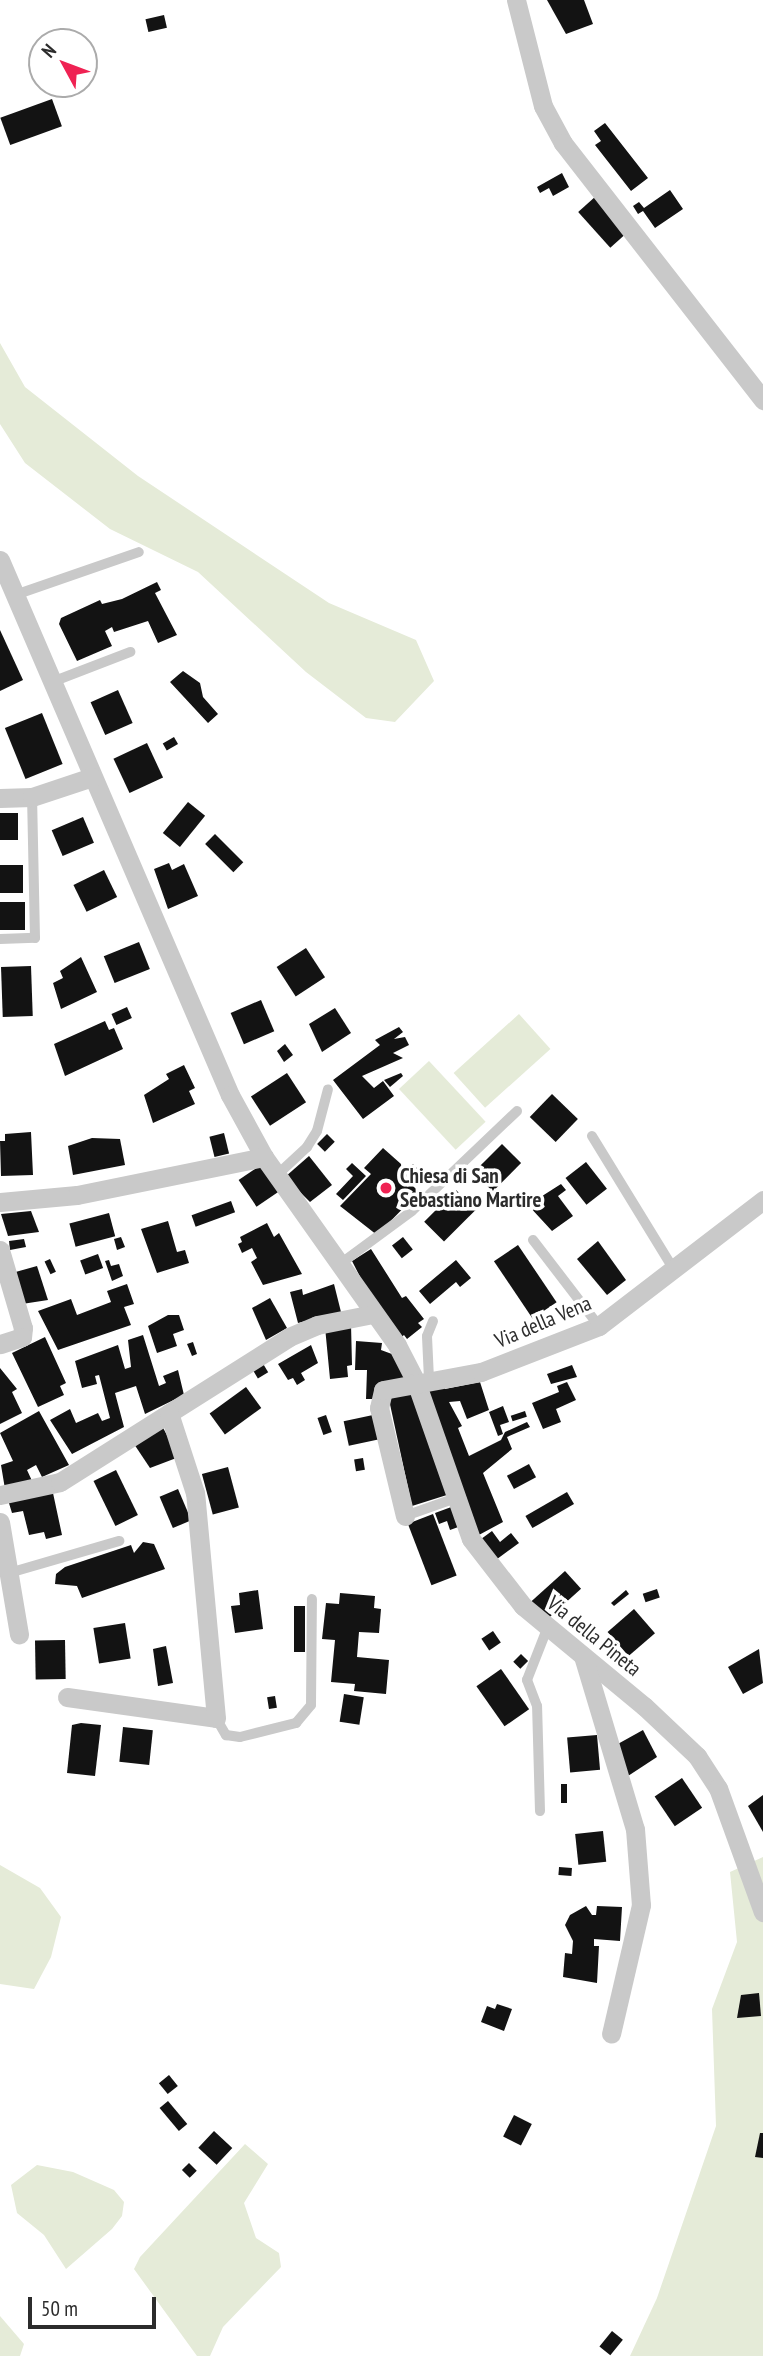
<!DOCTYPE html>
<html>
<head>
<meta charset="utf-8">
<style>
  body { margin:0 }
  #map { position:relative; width:763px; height:2356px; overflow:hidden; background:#fff; font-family:"PT Sans Narrow",sans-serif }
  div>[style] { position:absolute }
  .green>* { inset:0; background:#e5ebd8; transform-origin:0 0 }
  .building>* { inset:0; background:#131313; transform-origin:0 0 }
  .service>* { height:10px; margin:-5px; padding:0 5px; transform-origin:5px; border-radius:5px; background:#c9c9c9 }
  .minor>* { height:19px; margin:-9.5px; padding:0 9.5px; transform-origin:9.5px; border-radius:9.5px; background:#c9c9c9 }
  .dots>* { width:19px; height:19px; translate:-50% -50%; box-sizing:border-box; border:4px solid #fff; border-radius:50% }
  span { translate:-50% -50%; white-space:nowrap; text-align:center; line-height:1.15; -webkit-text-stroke:7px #fff; paint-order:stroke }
  .poi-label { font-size:21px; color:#2c2c2c; font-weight:700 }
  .left { translate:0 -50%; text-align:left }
  .street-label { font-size:21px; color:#2c2c2c }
  .north { position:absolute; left:28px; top:28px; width:70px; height:70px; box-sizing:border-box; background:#fff; border:2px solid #ababab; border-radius:50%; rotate:311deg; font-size:19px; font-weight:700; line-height:28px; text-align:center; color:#2c2c2c }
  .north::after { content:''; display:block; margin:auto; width:24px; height:32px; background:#ef2253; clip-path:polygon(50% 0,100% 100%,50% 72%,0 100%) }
  .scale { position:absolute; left:28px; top:2297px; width:128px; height:32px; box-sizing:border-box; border:4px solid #2c2c2c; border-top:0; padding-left:9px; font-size:21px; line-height:24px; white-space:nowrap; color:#2c2c2c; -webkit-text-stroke:5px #fff; paint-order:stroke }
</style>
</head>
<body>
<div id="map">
  <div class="green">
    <i style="clip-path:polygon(0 343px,25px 387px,138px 476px,329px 603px,416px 640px,434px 681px,395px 722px,366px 718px,306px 672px,198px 572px,110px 529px,25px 463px,0 424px)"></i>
    <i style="left:519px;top:1014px;width:47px;height:88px;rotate:48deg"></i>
    <i style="left:429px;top:1061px;width:83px;height:41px;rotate:47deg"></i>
    <i style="clip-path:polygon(763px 1857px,763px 2356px,630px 2356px,657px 2298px,716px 2126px,712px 2009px,737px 1942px,730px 1872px)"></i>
    <i style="clip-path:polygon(0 1865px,40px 1888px,61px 1917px,51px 1957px,34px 1989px,0 1984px)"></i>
    <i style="clip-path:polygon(245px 2144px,268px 2164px,244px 2203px,256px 2238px,279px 2253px,281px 2267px,223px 2327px,210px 2356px,197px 2356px,134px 2269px,140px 2257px)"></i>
    <i style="clip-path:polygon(37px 2165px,73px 2172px,114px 2190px,124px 2202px,122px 2216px,112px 2229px,66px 2269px,44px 2235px,17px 2213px,11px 2185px)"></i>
    <i style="clip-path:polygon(0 2316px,24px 2344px,20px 2356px,0 2356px)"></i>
  </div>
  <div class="building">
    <i style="clip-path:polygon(547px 0,584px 0,593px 24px,566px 34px)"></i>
    <i style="left:164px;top:15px;width:13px;height:19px;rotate:77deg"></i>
    <i style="left:52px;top:99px;width:29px;height:55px;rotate:70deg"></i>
    <i style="clip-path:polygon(605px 123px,648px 178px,631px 191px,595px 145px,601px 141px,594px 131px)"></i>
    <i style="clip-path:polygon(562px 173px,569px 187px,553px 196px,549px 188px,540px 193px,537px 187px)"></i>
    <i style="clip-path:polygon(670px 190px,683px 209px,655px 228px,643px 211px,638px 214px,633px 206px,639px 202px,644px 208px)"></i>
    <i style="left:596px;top:196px;width:48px;height:24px;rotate:48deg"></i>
    <i style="clip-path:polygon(157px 582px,161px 590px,155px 593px,177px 635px,158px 643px,148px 621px,114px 632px,112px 627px,105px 631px,112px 646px,77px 661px,59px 624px,61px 618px,100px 600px,102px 604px,122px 599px)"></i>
    <i style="clip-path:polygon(0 630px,23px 680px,0 691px)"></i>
    <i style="clip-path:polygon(183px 671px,200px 683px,203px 697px,218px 714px,208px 723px,170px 682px)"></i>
    <i style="left:118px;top:690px;width:36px;height:30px;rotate:66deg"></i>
    <i style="left:42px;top:713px;width:55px;height:40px;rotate:68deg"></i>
    <i style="left:174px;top:737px;width:8px;height:13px;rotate:60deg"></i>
    <i style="left:147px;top:743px;width:38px;height:37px;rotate:65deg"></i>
    <i style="left:188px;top:802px;width:22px;height:40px;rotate:39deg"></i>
    <i style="left:0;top:813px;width:18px;height:27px"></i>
    <i style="left:83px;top:817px;width:28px;height:34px;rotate:67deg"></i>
    <i style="left:215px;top:834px;width:40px;height:14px;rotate:45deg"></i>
    <i style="clip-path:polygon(169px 863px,172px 870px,184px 864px,198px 896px,168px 909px,154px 869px)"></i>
    <i style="left:0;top:865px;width:23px;height:28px"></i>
    <i style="left:104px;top:870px;width:30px;height:34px;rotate:64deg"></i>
    <i style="left:0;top:902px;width:25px;height:28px"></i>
    <i style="left:139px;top:942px;width:29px;height:38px;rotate:68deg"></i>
    <i style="left:306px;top:948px;width:35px;height:35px;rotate:57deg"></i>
    <i style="clip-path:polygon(81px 957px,97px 992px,61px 1009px,53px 983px,63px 978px,60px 971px)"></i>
    <i style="left:31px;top:966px;width:50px;height:30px;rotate:88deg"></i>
    <i style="left:261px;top:1000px;width:34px;height:33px;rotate:67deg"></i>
    <i style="left:127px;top:1007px;width:12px;height:17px;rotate:66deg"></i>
    <i style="clip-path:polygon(335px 1008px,351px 1033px,322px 1052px,309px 1024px)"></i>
    <i style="clip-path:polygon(105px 1021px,109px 1030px,114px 1028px,123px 1049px,65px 1076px,54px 1044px)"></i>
    <i style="clip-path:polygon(399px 1027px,403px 1032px,394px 1039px,405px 1037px,409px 1045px,393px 1053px,403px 1058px,362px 1076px,374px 1088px,383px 1081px,394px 1096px,363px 1119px,333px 1080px,380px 1045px,375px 1040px)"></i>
    <i style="clip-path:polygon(285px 1044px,293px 1055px,284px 1062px,277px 1051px)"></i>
    <i style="clip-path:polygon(184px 1065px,195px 1088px,189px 1091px,195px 1104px,153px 1123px,144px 1095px,169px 1079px,166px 1074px)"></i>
    <i style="left:287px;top:1073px;width:35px;height:43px;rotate:57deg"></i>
    <i style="clip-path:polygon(401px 1073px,403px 1076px,390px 1087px,384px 1080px)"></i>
    <i style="left:552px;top:1094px;width:36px;height:32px;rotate:44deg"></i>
    <i style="clip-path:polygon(31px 1132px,33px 1175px,1px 1176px,0 1141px,5px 1141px,5px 1134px)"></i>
    <i style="left:224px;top:1133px;width:21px;height:15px;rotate:76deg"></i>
    <i style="left:327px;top:1134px;width:11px;height:14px;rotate:45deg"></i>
    <i style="clip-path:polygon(92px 1138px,120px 1139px,125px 1165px,73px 1175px,68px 1146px)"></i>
    <i style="left:502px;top:1144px;width:27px;height:40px;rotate:45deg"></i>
    <i style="clip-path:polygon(383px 1148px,401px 1164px,402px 1175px,413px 1164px,422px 1173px,411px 1184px,419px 1192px,377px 1235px,340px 1206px,371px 1174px,364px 1168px)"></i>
    <i style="clip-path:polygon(309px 1156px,332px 1185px,310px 1202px,285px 1177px)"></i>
    <i style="left:586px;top:1162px;width:34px;height:26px;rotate:52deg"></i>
    <i style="clip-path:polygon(352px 1163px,366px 1176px,343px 1200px,336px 1194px,353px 1176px,346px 1169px)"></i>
    <i style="left:261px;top:1165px;width:32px;height:27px;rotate:56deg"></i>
    <i style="clip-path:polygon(561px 1184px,566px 1190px,558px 1196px,573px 1216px,552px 1231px,528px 1205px)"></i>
    <i style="left:456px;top:1190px;width:28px;height:45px;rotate:45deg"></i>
    <i style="left:231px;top:1201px;width:12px;height:42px;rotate:70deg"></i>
    <i style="clip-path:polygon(31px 1211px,39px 1232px,8px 1236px,1px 1214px)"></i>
    <i style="left:109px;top:1213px;width:24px;height:41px;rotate:75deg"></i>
    <i style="clip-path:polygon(168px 1221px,177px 1252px,185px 1250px,189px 1263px,157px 1273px,141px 1229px)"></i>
    <i style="clip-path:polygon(267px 1223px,274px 1237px,279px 1233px,302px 1274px,263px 1285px,251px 1262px,257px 1258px,252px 1248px,242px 1253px,238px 1244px,242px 1242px,240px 1237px)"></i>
    <i style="clip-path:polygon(121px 1237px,125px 1247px,117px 1250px,114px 1239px)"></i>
    <i style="left:403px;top:1237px;width:16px;height:14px;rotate:52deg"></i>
    <i style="clip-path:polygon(24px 1239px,26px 1247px,10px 1250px,9px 1241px)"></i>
    <i style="clip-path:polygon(598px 1241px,626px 1280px,607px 1295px,577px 1259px)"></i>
    <i style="left:518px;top:1245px;width:69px;height:29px;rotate:56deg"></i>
    <i style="clip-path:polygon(371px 1249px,402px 1298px,406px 1296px,424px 1319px,418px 1323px,422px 1327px,407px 1339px,404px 1335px,399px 1339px,380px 1316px,352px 1261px)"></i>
    <i style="left:98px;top:1254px;width:15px;height:19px;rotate:70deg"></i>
    <i style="left:50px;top:1259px;width:14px;height:6px;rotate:65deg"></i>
    <i style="clip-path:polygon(109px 1260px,111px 1266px,119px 1264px,123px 1276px,112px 1281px,105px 1261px)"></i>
    <i style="clip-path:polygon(456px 1260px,471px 1278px,460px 1287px,456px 1282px,430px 1304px,419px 1291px)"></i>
    <i style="clip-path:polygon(37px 1266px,48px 1300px,22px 1304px,12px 1273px)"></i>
    <i style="clip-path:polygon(127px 1284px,134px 1304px,124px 1307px,131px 1325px,58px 1350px,38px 1311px,71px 1299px,77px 1315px,111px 1302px,107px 1291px)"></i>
    <i style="clip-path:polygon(334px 1284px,341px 1312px,298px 1323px,290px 1292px,302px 1289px,303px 1295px)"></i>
    <i style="clip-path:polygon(270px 1298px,287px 1328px,266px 1340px,252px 1308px)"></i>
    <i style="clip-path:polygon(168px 1315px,179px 1315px,184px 1330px,173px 1334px,177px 1346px,157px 1353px,148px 1326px)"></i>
    <i style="clip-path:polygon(351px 1324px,352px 1365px,347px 1366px,348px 1377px,330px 1379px,325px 1327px)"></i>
    <i style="clip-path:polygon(143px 1335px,159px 1386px,166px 1383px,163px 1376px,178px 1370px,184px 1395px,145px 1414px,136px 1386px,115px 1393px,124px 1427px,72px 1454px,50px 1420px,70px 1409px,76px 1423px,98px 1413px,102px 1421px,110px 1418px,99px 1375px,95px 1376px,97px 1384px,82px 1388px,75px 1361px,118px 1345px,125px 1369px,131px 1367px,128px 1340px)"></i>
    <i style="clip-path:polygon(45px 1337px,66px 1383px,60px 1386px,64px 1395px,38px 1407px,12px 1353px)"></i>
    <i style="clip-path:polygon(356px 1341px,382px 1343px,381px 1350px,400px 1357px,406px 1386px,378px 1399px,366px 1399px,367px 1370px,355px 1370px)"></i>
    <i style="clip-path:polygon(193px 1342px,197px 1354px,192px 1356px,187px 1344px)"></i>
    <i style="clip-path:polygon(311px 1345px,318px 1363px,301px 1373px,305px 1380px,297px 1385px,293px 1378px,288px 1380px,278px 1364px)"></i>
    <i style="left:262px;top:1362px;width:12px;height:12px;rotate:59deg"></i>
    <i style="clip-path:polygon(572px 1365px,577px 1377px,551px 1384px,547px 1374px)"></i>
    <i style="clip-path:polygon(0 1368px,17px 1389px,12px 1392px,22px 1413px,0 1424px)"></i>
    <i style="clip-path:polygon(480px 1382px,489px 1410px,467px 1419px,460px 1401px,449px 1402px,462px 1426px,458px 1428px,469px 1456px,501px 1440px,505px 1432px,527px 1422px,530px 1427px,507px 1437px,512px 1449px,483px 1473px,503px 1522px,477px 1536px,422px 1395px,443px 1383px,445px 1389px)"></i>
    <i style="clip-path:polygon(567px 1382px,576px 1400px,556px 1409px,561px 1422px,543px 1429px,532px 1403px,559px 1392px,557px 1386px)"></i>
    <i style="left:246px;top:1387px;width:26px;height:45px;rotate:54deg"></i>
    <i style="clip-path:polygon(414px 1393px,450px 1494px,412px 1506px,388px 1395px)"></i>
    <i style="clip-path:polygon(503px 1406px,509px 1422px,500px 1425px,503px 1434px,498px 1436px,489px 1412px)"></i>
    <i style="clip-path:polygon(39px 1411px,69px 1465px,42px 1477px,36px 1465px,27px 1470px,33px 1483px,5px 1489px,1px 1465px,13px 1461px,0 1433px)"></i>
    <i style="left:525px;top:1411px;width:6px;height:15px;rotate:72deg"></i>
    <i style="left:326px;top:1415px;width:18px;height:9px;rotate:71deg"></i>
    <i style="left:373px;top:1415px;width:25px;height:30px;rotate:78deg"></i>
    <i style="clip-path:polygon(162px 1426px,179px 1457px,150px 1468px,134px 1444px)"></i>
    <i style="left:363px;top:1458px;width:12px;height:9px;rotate:81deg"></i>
    <i style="left:529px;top:1464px;width:15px;height:25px;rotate:62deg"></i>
    <i style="left:228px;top:1467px;width:42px;height:27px;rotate:75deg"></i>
    <i style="left:116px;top:1470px;width:50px;height:25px;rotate:64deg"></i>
    <i style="left:178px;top:1489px;width:34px;height:20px;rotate:67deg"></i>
    <i style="left:567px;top:1492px;width:14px;height:48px;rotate:60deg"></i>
    <i style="clip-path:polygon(53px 1493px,62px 1535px,46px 1539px,44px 1532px,29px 1535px,23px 1511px,12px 1513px,8px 1500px)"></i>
    <i style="clip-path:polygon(454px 1506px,461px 1526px,450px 1530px,447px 1521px,439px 1524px,435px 1513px)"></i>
    <i style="left:433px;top:1514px;width:66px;height:27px;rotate:69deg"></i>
    <i style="clip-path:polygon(492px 1531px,500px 1542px,511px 1533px,519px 1543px,493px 1562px,477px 1542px)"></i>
    <i style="clip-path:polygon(143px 1542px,154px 1544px,165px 1569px,82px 1598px,77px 1586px,55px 1584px,56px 1574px,65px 1567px,131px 1545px,134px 1553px)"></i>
    <i style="left:565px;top:1571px;width:24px;height:50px;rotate:48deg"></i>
    <i style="left:657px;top:1589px;width:9px;height:15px;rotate:72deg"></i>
    <i style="clip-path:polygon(258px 1590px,263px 1629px,235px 1633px,231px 1606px,240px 1605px,239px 1593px)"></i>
    <i style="clip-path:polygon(626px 1590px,629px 1594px,614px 1606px,611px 1603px)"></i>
    <i style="clip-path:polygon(340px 1593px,375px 1596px,374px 1608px,381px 1609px,379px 1633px,359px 1632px,357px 1657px,389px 1660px,386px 1694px,354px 1691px,355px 1684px,331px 1682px,335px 1640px,322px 1639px,326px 1603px,339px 1604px)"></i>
    <i style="left:294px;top:1606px;width:11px;height:46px"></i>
    <i style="left:634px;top:1609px;width:32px;height:35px;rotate:49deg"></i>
    <i style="left:125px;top:1623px;width:36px;height:32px;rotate:81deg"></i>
    <i style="left:493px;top:1631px;width:14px;height:14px;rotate:56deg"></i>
    <i style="left:65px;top:1640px;width:39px;height:30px;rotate:89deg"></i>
    <i style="clip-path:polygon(166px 1646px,173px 1683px,158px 1686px,153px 1649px)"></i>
    <i style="clip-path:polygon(759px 1649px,763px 1683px,743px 1694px,728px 1667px)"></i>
    <i style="left:521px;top:1654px;width:10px;height:11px;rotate:45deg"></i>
    <i style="left:501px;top:1669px;width:49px;height:30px;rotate:55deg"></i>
    <i style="left:344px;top:1694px;width:20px;height:28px;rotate:9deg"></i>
    <i style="left:275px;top:1696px;width:12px;height:8px;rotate:81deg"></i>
    <i style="clip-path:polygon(81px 1723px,101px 1725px,95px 1776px,67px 1773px,72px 1725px)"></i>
    <i style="left:123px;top:1727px;width:30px;height:35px;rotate:6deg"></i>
    <i style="clip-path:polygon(643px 1730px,657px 1757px,628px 1776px,616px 1745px)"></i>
    <i style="left:597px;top:1735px;width:35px;height:30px;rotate:85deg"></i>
    <i style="left:682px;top:1778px;width:36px;height:33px;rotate:56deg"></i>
    <i style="left:561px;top:1784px;width:6px;height:19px"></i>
    <i style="clip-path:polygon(763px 1795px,763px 1832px,748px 1806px)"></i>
    <i style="left:603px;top:1831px;width:31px;height:28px;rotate:84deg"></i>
    <i style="left:559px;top:1867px;width:13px;height:8px;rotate:4deg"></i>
    <i style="clip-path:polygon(586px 1906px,592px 1915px,596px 1915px,597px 1906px,622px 1907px,620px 1941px,594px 1939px,594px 1946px,599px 1946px,597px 1983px,563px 1977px,565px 1953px,572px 1954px,573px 1941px,565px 1925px,570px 1915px)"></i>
    <i style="clip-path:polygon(759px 1993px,761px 2016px,737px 2018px,741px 1995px)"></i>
    <i style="clip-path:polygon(497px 2004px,512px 2009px,504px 2031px,481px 2022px,487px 2006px,495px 2009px)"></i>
    <i style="left:169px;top:2075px;width:14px;height:13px;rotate:51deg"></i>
    <i style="left:168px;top:2101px;width:30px;height:11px;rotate:50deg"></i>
    <i style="left:514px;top:2115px;width:20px;height:24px;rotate:27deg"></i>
    <i style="left:214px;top:2131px;width:25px;height:23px;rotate:43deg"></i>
    <i style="clip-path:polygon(760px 2133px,763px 2133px,763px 2158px,755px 2157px)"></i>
    <i style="left:189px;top:2163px;width:11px;height:10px;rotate:45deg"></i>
    <i style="left:612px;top:2331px;width:14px;height:20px;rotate:39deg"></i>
  </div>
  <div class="service">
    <i style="left:15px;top:595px;width:131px;rotate:-19.1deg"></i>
    <i style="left:52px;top:682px;width:84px;rotate:-21deg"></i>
    <i style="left:0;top:939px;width:35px;rotate:-2deg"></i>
    <i style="left:35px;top:938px;width:141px;rotate:-91.2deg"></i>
    <i style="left:592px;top:1136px;width:157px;rotate:58.5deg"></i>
    <i style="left:277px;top:1175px;width:41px;rotate:-43deg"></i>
    <i style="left:307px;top:1147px;width:19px;rotate:-58deg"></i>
    <i style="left:317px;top:1131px;width:43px;rotate:-75.3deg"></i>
    <i style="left:533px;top:1240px;width:108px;rotate:52.5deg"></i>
    <i style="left:340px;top:1264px;width:89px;rotate:-36.4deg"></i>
    <i style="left:412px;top:1211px;width:145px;rotate:-43.6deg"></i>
    <i style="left:429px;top:1379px;width:43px;rotate:-92.7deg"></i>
    <i style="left:427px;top:1336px;width:16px;rotate:-68deg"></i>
    <i style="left:405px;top:1516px;width:54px;rotate:-19.4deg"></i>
    <i style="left:9px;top:1573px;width:115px;rotate:-16.2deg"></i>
    <i style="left:216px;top:1718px;width:20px;rotate:60deg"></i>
    <i style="left:226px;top:1735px;width:14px;rotate:8deg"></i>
    <i style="left:240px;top:1737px;width:58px;rotate:-14deg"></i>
    <i style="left:296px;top:1723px;width:23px;rotate:-50deg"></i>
    <i style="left:311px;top:1705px;width:106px;rotate:-89.5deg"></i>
    <i style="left:540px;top:1811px;width:105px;rotate:-91.6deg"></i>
    <i style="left:537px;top:1706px;width:28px;rotate:-111deg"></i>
    <i style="left:527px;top:1680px;width:55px;rotate:-68.6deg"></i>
  </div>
  <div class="minor">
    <i style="left:516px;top:0;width:109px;rotate:75.7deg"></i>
    <i style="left:543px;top:106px;width:42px;rotate:61.6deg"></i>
    <i style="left:563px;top:143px;width:326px;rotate:52.1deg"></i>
    <i style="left:0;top:560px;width:582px;rotate:66.74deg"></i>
    <i style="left:230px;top:1095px;width:71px;rotate:61.3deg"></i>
    <i style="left:264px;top:1157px;width:230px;rotate:54.7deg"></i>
    <i style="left:397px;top:1345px;width:42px;rotate:62.8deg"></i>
    <i style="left:416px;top:1382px;width:166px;rotate:70.7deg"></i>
    <i style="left:471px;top:1539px;width:85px;rotate:52.2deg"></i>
    <i style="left:523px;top:1606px;width:157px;rotate:39.6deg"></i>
    <i style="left:644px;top:1706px;width:73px;rotate:43.3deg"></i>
    <i style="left:697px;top:1756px;width:38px;rotate:57deg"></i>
    <i style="left:718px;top:1788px;width:132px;rotate:70.1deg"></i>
    <i style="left:0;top:798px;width:32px;rotate:-2deg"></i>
    <i style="left:32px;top:797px;width:63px;rotate:-18.4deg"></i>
    <i style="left:0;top:1202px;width:77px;rotate:-5.2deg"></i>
    <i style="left:77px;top:1195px;width:191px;rotate:-11.5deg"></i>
    <i style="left:0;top:1250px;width:81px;rotate:73.6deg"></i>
    <i style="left:23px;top:1328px;width:9px;rotate:96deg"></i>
    <i style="left:22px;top:1337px;width:23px;rotate:162deg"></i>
    <i style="left:0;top:1495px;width:61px;rotate:-12.2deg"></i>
    <i style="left:60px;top:1482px;width:271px;rotate:-32.3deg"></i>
    <i style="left:289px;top:1337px;width:30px;rotate:-23deg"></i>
    <i style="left:317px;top:1325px;width:57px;rotate:-11.1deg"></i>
    <i style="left:405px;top:1516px;width:111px;rotate:-103.5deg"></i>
    <i style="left:379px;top:1408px;width:18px;rotate:-77deg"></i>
    <i style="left:383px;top:1390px;width:100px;rotate:-10.4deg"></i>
    <i style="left:481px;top:1372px;width:127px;rotate:-21.3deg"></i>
    <i style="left:599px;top:1326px;width:207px;rotate:-37.5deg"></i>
    <i style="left:0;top:1522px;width:114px;rotate:80.4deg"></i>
    <i style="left:583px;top:1656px;width:181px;rotate:73.3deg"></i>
    <i style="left:635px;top:1829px;width:76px;rotate:85.5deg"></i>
    <i style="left:641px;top:1905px;width:132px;rotate:103.1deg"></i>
    <i style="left:67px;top:1697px;width:150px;rotate:8deg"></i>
    <i style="left:216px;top:1718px;width:226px;rotate:-95.3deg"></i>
    <i style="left:195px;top:1493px;width:84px;rotate:-108deg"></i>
  </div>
  <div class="dots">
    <i style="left:386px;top:1188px;background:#ef2253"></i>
  </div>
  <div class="poi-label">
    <span class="left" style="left:400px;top:1188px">Chiesa di San<br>Sebastiano Martire</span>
  </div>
  <div class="street-label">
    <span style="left:543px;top:1322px;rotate:-23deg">Via della Vena</span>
    <span style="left:594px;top:1636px;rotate:39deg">Via della Pineta</span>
  </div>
  <div class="north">N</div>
  <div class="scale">50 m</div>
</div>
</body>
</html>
